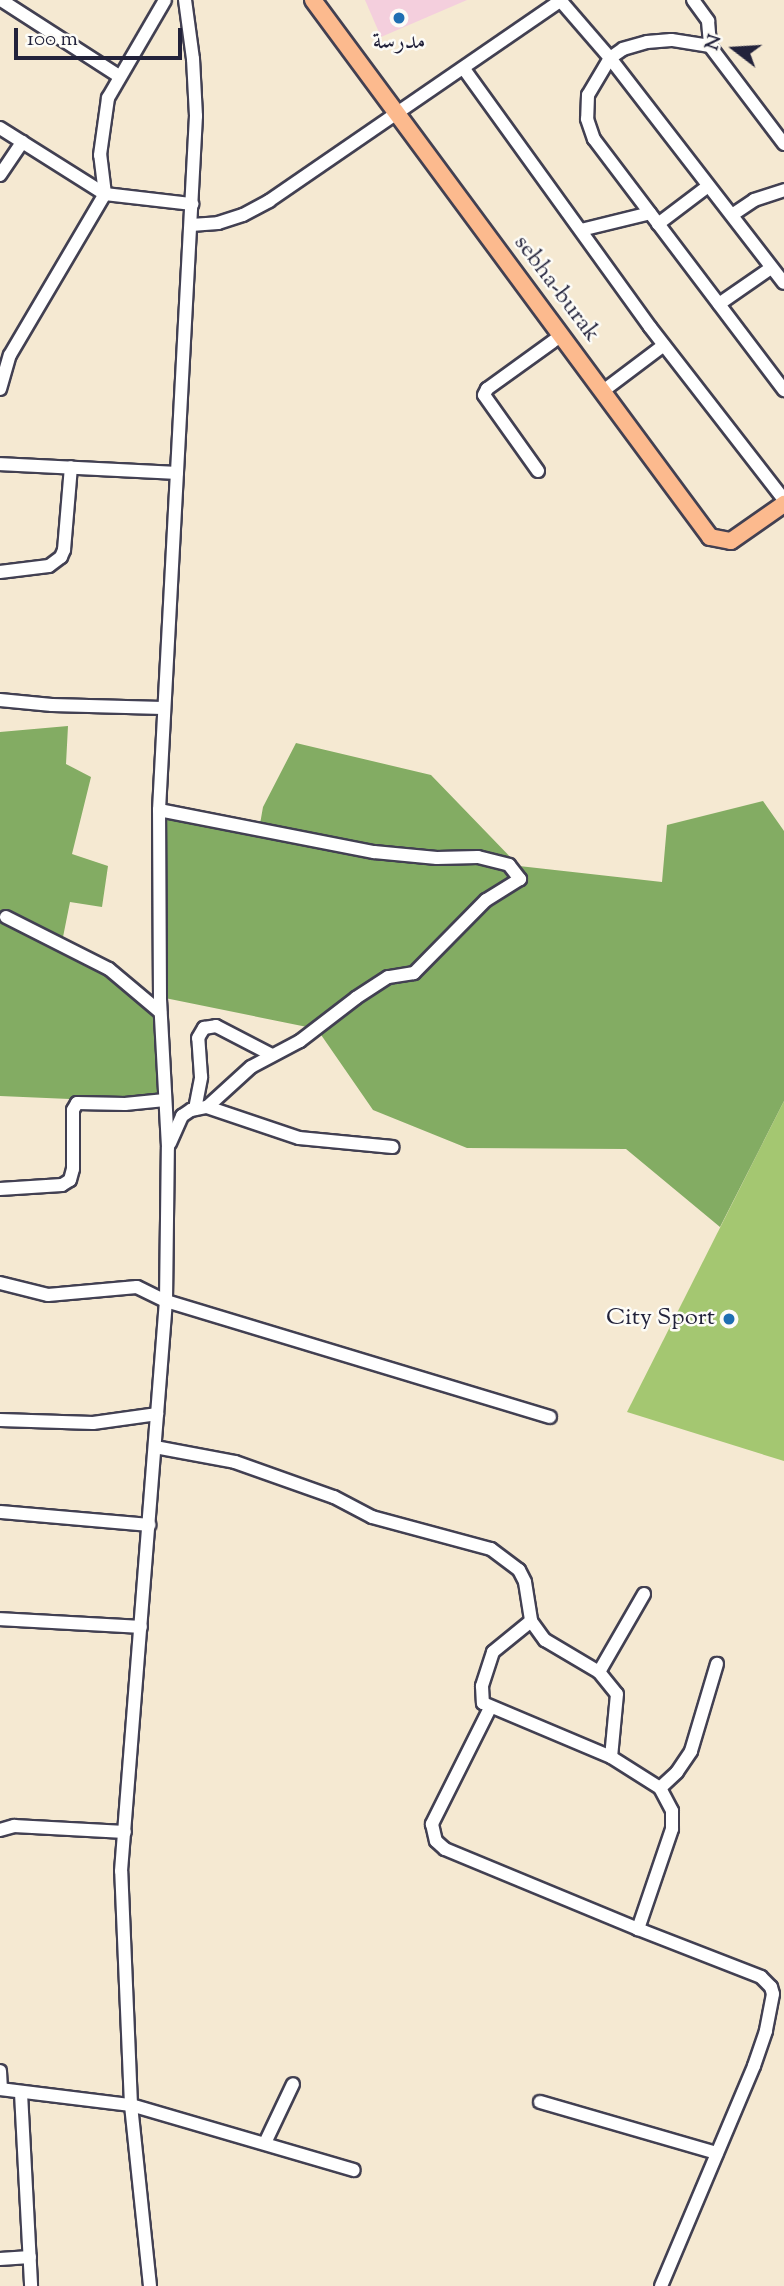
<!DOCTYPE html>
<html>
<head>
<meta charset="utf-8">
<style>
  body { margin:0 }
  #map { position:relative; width:784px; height:2286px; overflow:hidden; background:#f5e9d2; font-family:"Sorts Mill Goudy",Amiri,serif }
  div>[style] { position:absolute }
  .built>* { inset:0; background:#f4cfdd }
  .green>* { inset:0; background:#a4c771 }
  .forest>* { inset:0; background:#83ac63 }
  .roads { filter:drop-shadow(2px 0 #424052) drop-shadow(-2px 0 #424052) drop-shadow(0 2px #424052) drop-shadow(0 -2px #424052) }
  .minor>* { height:12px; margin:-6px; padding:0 6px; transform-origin:6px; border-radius:6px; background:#fff }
  .major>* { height:16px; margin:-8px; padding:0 8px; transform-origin:8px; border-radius:8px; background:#fcba8e }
  .dots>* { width:19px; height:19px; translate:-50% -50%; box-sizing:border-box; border:4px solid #fdfcf7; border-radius:50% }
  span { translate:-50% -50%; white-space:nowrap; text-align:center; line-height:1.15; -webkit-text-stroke:5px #fdfcf7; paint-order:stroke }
  .poi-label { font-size:24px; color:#22223b }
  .right { translate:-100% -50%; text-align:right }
  .street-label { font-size:24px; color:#22223b }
  .north { position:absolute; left:700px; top:14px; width:70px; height:70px; -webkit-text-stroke:5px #fdfcf7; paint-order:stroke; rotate:287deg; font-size:19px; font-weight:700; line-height:28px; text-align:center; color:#22223b }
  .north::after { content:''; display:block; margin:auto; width:24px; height:32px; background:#22223b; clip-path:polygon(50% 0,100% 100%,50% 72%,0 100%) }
  .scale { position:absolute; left:14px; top:28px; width:168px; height:32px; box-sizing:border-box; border:4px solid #22223b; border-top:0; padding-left:9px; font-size:21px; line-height:24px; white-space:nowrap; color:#22223b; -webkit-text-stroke:5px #fdfcf7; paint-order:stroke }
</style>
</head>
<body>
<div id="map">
  <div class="built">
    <i style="clip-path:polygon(365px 0,467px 0,381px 37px)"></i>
  </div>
  <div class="green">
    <i style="clip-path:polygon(784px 1101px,784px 1461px,627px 1412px)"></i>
  </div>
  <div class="forest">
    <i style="clip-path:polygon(68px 726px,66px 764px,91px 777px,72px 854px,108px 866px,102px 907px,70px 902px,63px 937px,78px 952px,160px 1012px,162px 1103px,0 1096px,0 732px)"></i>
    <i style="clip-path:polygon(296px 743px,431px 775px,519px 866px,662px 882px,667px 825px,763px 801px,784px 831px,784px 1101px,720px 1227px,626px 1149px,467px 1148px,373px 1110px,317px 1029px,160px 997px,159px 804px,260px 824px,263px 807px)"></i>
  </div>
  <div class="roads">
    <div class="minor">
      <i style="left:1px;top:0;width:140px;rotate:32.8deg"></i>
      <i style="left:560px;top:0;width:77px;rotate:49.2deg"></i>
      <i style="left:610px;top:58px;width:284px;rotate:52.3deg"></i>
      <i style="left:693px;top:0;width:26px;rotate:54deg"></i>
      <i style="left:708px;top:21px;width:25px;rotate:85deg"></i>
      <i style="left:464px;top:69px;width:318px;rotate:54.2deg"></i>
      <i style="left:650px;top:327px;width:219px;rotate:52.2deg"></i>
      <i style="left:0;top:128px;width:124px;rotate:32.2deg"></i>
      <i style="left:105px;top:194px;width:88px;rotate:6.6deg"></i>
      <i style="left:784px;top:144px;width:123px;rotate:-127.1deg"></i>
      <i style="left:710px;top:46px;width:39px;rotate:-171deg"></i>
      <i style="left:671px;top:40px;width:24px;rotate:175deg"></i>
      <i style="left:647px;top:42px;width:25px;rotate:164deg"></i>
      <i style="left:623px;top:49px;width:16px;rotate:145deg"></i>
      <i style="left:610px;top:58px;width:43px;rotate:120.7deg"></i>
      <i style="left:588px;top:95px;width:24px;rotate:92deg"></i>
      <i style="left:587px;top:119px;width:21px;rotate:71deg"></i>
      <i style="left:594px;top:139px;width:315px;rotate:52.9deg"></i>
      <i style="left:0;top:175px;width:40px;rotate:-56deg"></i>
      <i style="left:732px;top:215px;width:27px;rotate:-34deg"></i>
      <i style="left:754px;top:200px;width:32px;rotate:-18deg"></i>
      <i style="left:658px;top:224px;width:63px;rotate:-37.2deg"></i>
      <i style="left:191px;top:225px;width:27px;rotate:-4deg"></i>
      <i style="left:218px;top:223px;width:26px;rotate:-18deg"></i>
      <i style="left:243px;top:215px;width:30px;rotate:-28deg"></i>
      <i style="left:269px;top:201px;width:354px;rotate:-34.5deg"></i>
      <i style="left:581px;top:230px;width:71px;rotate:-13.8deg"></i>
      <i style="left:719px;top:304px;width:63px;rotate:-34.7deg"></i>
      <i style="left:0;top:389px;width:35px;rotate:-74deg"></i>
      <i style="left:10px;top:355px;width:187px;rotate:-59.5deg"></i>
      <i style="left:105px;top:194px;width:39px;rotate:-97deg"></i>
      <i style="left:100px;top:155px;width:58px;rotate:-82deg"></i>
      <i style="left:108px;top:98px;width:113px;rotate:-59.8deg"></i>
      <i style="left:603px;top:391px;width:76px;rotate:-37deg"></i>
      <i style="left:0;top:464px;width:177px;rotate:2.9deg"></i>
      <i style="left:538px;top:471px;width:93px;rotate:-125.4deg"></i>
      <i style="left:484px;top:395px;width:7px;rotate:-63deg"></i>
      <i style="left:487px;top:389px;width:92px;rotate:-35.8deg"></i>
      <i style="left:0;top:572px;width:49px;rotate:-7deg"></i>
      <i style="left:49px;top:566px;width:15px;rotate:-37deg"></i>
      <i style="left:61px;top:557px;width:8px;rotate:-67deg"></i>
      <i style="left:64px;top:550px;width:83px;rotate:-85.2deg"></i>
      <i style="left:0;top:700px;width:52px;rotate:5.5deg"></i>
      <i style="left:52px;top:705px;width:111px;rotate:1.5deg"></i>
      <i style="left:159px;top:810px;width:219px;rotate:11.1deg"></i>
      <i style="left:374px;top:852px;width:63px;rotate:5.4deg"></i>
      <i style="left:437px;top:858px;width:41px;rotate:-1.4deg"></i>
      <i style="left:478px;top:857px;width:32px;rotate:14deg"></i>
      <i style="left:509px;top:865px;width:18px;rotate:52deg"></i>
      <i style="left:520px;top:879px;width:40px;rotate:148deg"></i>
      <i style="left:486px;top:900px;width:103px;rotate:134.6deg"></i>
      <i style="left:414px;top:973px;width:26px;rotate:171deg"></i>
      <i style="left:388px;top:977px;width:38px;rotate:147deg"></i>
      <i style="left:356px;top:998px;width:71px;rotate:142.5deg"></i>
      <i style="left:300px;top:1041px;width:55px;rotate:152deg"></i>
      <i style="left:251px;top:1067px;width:59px;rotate:137.7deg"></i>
      <i style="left:6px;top:917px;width:115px;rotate:26.8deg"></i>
      <i style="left:109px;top:969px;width:67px;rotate:40.1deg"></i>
      <i style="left:195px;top:1109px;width:33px;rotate:-79deg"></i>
      <i style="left:201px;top:1077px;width:39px;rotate:-94deg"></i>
      <i style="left:198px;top:1038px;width:12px;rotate:-59deg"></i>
      <i style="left:204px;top:1028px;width:12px;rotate:-9deg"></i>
      <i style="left:216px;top:1026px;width:63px;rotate:27.4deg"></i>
      <i style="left:170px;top:1143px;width:30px;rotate:-66deg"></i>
      <i style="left:182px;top:1116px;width:11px;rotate:-34deg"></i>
      <i style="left:191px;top:1110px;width:16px;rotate:-11deg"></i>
      <i style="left:207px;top:1107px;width:97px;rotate:18.6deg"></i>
      <i style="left:299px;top:1138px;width:94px;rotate:5.5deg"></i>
      <i style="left:0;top:1189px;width:62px;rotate:-3.7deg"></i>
      <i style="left:62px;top:1185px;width:9px;rotate:-32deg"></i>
      <i style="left:70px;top:1180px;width:11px;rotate:-75deg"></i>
      <i style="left:73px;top:1169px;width:59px;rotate:-90deg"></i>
      <i style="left:73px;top:1110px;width:8px;rotate:-60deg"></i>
      <i style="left:77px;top:1103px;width:48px;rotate:1.2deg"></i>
      <i style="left:125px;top:1104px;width:40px;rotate:-5.7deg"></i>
      <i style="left:0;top:1283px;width:49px;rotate:14deg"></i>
      <i style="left:48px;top:1295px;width:89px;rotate:-5.1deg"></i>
      <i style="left:137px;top:1287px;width:32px;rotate:26deg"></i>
      <i style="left:166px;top:1301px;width:401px;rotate:16.8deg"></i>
      <i style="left:0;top:1420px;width:93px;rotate:1.8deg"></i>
      <i style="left:93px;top:1423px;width:65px;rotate:-8deg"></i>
      <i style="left:155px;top:1447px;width:81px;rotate:10.6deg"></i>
      <i style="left:235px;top:1462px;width:105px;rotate:19.5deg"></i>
      <i style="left:334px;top:1497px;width:43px;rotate:27.8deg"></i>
      <i style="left:372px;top:1517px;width:123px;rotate:15.1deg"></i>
      <i style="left:491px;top:1549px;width:35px;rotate:37deg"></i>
      <i style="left:519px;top:1570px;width:13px;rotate:63deg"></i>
      <i style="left:525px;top:1582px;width:39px;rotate:81deg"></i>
      <i style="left:531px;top:1621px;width:24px;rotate:54deg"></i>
      <i style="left:545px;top:1640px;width:63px;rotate:30.7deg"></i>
      <i style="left:599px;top:1672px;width:28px;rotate:51deg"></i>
      <i style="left:617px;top:1694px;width:63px;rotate:95.4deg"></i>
      <i style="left:611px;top:1757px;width:58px;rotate:32.3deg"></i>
      <i style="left:660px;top:1788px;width:26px;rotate:62deg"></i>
      <i style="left:672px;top:1811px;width:18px;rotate:90deg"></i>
      <i style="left:672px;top:1829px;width:106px;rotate:108.8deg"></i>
      <i style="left:638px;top:1929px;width:132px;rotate:21.3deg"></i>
      <i style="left:761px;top:1977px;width:14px;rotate:45deg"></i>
      <i style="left:771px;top:1987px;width:7px;rotate:74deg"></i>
      <i style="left:773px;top:1994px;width:38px;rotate:101deg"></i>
      <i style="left:766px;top:2031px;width:37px;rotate:109deg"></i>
      <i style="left:754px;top:2066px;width:239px;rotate:112.9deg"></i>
      <i style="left:0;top:1512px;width:150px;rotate:5deg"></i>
      <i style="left:0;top:1619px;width:141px;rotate:3.2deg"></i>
      <i style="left:531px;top:1621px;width:49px;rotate:140.8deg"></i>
      <i style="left:493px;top:1652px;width:36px;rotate:108deg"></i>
      <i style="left:482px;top:1686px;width:17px;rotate:87deg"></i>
      <i style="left:483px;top:1703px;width:139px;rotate:22.9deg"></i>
      <i style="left:599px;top:1672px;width:90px;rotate:-60deg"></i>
      <i style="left:490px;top:1708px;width:130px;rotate:116.6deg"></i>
      <i style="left:432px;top:1824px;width:17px;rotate:77deg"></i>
      <i style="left:436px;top:1841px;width:12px;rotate:42deg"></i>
      <i style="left:445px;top:1849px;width:209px;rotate:22.5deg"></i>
      <i style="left:660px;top:1788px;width:23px;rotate:-43deg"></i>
      <i style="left:677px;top:1772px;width:25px;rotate:-56deg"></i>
      <i style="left:691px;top:1751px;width:91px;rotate:-73.4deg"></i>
      <i style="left:0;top:1830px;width:15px;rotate:-16deg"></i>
      <i style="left:14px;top:1826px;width:111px;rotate:3.1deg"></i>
      <i style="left:0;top:2071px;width:18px;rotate:87deg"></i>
      <i style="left:0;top:2089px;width:132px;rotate:7deg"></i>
      <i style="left:131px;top:2105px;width:232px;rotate:16.3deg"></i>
      <i style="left:21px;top:2093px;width:193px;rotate:87deg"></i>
      <i style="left:540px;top:2102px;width:184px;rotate:16.1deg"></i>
      <i style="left:265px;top:2143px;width:65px;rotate:-64.6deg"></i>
      <i style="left:0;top:2259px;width:30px;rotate:-4deg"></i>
      <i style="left:150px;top:2286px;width:182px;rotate:-96deg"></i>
      <i style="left:131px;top:2105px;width:234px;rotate:-92.4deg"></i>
      <i style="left:121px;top:1871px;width:572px;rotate:-85.49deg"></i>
      <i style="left:166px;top:1301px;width:154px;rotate:-89.3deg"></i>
      <i style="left:168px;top:1147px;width:150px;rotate:-93.1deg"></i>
      <i style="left:160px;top:997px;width:187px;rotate:-90.3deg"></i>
      <i style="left:159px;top:810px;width:695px;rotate:-86.95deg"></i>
      <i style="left:196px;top:116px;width:57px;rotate:-93deg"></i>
      <i style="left:193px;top:59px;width:60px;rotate:-97.7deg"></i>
    </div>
    <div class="major">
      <i style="left:313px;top:0;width:668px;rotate:53.52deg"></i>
      <i style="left:710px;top:537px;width:21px;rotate:11deg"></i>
      <i style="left:731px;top:541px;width:65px;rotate:-34.9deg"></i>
    </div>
  </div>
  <div class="dots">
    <i style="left:399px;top:18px;background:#1f6fb2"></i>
    <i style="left:729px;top:1319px;background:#1f6fb2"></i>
  </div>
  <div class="poi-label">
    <span style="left:399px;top:43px">مدرسة</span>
    <span class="right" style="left:715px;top:1319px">City Sport</span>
  </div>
  <div class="street-label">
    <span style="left:556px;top:289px;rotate:53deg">sebha-burak</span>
  </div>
  <div class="north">N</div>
  <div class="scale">100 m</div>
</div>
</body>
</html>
